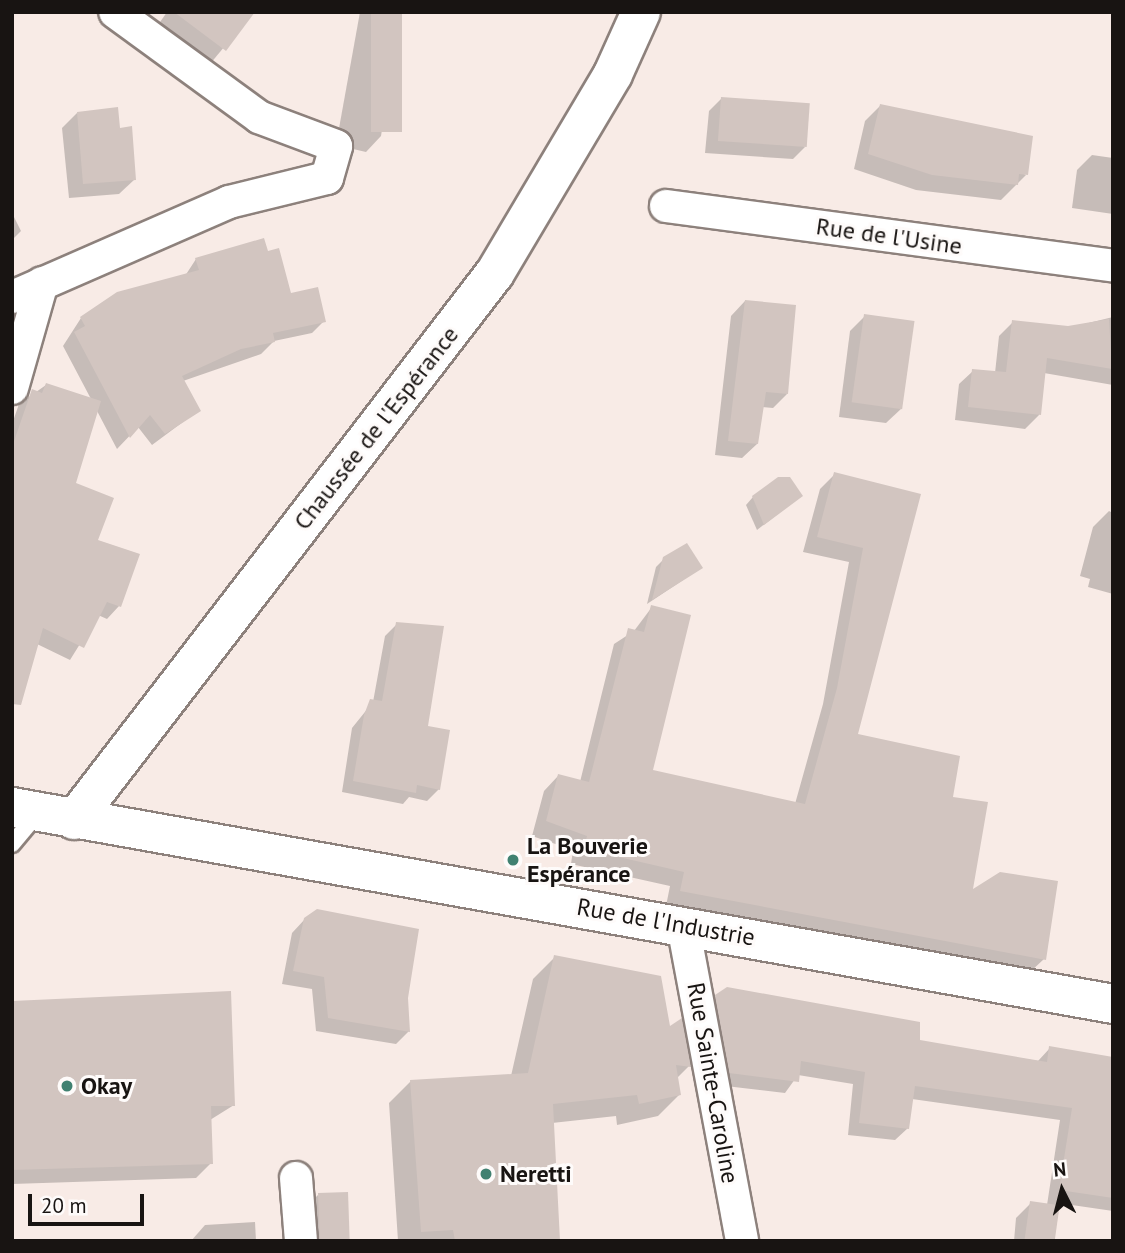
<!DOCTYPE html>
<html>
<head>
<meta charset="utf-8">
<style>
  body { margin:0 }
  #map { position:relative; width:1125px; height:1253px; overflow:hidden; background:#f8ebe6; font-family:"PT Sans",sans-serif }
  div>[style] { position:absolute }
  .shadow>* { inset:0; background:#0003 }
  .building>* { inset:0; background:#d2c5c0; transform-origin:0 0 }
  .roads { filter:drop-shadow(2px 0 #8d817c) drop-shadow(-2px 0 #8d817c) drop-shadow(0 2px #8d817c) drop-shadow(0 -2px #8d817c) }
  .service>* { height:16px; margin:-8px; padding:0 8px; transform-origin:8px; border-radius:8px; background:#fff }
  .minor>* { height:32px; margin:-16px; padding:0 16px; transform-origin:16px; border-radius:16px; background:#fff }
  .secondary>* { height:38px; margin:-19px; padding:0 19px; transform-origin:19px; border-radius:19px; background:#fff }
  .dots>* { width:19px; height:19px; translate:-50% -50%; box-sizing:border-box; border:4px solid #fefbfa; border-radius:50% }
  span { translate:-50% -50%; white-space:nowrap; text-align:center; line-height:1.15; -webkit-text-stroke:6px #fefbfa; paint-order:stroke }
  .street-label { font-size:24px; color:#181412 }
  .poi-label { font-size:24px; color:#181412; font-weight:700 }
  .left { translate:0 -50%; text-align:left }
  .frame { position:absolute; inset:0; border:14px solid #181412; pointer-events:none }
  .north { position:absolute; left:1027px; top:1155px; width:70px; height:70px; -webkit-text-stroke:5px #fefbfa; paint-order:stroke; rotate:354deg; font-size:19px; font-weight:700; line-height:28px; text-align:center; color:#181412 }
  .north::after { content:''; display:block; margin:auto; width:24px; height:32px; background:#181412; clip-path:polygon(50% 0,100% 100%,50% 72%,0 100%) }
  .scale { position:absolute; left:28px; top:1194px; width:116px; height:32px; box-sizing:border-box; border:4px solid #181412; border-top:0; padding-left:9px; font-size:21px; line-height:24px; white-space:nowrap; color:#181412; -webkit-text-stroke:5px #fefbfa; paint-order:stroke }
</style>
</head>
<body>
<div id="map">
  <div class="shadow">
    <i style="clip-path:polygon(167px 12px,243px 12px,249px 17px,210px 64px,158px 25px)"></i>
    <i style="clip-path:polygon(360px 12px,401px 12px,381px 136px,366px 152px,336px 145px)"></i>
    <i style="clip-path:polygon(721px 99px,805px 147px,793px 159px,705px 153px,709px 111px)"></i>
    <i style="clip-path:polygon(880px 106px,1026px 175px,1001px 200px,916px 190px,854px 169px,865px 121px)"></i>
    <i style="clip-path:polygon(77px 113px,118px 130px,135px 179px,119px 194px,69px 198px,62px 128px)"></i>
    <i style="clip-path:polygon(1092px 155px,1113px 158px,1113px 214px,1072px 208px,1077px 170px)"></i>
    <i style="clip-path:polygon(12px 213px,21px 231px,12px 240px)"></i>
    <i style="clip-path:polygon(267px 253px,290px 295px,324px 321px,312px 333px,274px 341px,261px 354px,183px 381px,199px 410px,152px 445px,138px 427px,117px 449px,96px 409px,74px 484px,119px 606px,107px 619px,98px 615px,70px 660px,37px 644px,12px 667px,12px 424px,19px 404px,46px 385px,91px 399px,63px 346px,81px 318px,185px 276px,196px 259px)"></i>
    <i style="clip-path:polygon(745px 301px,787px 394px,773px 408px,762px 407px,757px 444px,742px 458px,715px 455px,731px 316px)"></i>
    <i style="clip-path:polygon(865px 316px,902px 408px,886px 423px,839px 417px,850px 331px)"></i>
    <i style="clip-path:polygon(1113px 317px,1113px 385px,1044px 373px,1039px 415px,1025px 429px,955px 420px,959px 384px,973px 371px,995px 373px,999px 336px,1013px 322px,1068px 328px)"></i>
    <i style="clip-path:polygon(835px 474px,919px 495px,856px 735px,951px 799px,970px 893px,1044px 959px,1029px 973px,666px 906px,670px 886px,571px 864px,573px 850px,532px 836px,544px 791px,558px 776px,580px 782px,614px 644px,634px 631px,652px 607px,650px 772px,795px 804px,823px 704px,849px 562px,803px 552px,820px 489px)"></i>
    <i style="clip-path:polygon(801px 496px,757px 530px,746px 505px,753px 497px)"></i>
    <i style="clip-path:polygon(1109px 511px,1113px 513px,1113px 594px,1088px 587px,1090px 579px,1080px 576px,1093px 527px)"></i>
    <i style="clip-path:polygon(664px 559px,701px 568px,647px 604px,656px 567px)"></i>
    <i style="clip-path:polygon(397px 624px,439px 789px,427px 801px,409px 797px,403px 804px,342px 792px,352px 728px,373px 702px,385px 636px)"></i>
    <i style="clip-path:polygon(305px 919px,407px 998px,409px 1031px,396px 1044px,316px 1031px,312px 989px,282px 984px,292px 933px)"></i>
    <i style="clip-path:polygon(555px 957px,669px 1029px,689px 1066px,677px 1078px,680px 1094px,658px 1116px,617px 1125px,616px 1116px,552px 1123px,558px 1241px,398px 1241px,389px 1103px,411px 1081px,511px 1076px,533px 979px)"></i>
    <i style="clip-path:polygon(716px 996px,918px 1042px,1038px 1061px,1050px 1048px,1113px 1060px,1113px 1211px,1058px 1203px,1054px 1241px,1014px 1241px,1016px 1218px,1031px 1203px,1047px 1205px,1060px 1120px,912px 1099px,908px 1128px,895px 1140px,848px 1135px,853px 1084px,798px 1075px,785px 1093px,717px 1085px,703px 1009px)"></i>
    <i style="clip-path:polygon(12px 1003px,234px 1105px,210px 1120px,211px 1163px,196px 1178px,12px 1184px)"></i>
    <i style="clip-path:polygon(318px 1195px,348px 1239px,346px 1241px,312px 1241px,311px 1202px)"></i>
    <i style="clip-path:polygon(255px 1222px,256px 1241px,191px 1241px,205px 1225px)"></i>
  </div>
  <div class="building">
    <i style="clip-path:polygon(174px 12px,255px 12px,226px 51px)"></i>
    <i style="left:371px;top:12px;width:31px;height:120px"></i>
    <i style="left:721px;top:97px;width:89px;height:44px;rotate:4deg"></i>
    <i style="clip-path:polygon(880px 104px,1033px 136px,1028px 175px,1019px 174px,1018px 185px,932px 175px,868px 154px)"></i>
    <i style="clip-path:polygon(118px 107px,120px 128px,132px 126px,136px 180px,83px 184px,77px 112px)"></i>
    <i style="clip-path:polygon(264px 238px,268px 251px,279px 248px,291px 293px,318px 287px,326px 322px,273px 333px,275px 342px,241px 349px,182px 376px,201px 411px,165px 434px,150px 415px,130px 438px,74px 332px,85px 326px,80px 317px,117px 292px,199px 270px,195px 258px)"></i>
    <i style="clip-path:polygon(745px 300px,796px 305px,788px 394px,766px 392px,758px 444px,728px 441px)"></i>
    <i style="left:864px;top:314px;width:51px;height:89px;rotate:8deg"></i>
    <i style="clip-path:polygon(1109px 319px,1112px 369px,1047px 358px,1041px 415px,968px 407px,972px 369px,1006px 372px,1012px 320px,1068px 326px)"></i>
    <i style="clip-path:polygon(46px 383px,101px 401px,76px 483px,114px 498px,98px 540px,140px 554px,121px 607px,107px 602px,84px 648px,43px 628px,21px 705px,12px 704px,12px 447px,32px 389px,42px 393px)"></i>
    <i style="clip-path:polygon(834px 472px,921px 494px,858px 734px,960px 756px,953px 797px,988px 802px,973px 889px,1000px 872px,1058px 881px,1046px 960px,680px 891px,684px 872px,584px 849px,587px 836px,546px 821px,558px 774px,589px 782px,628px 628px,644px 632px,651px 605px,691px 615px,653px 770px,805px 804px,837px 688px,863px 548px,817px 537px)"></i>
    <i style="clip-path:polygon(778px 477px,790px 477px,803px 496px,764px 525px,752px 496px)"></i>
    <i style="clip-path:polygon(687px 543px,703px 568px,652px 600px,663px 557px)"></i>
    <i style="clip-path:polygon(396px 622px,444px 626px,428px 726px,450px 730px,440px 790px,417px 785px,416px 793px,353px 781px,364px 715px,370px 699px,382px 701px)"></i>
    <i style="clip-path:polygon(317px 909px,419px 929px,408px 998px,410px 1032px,328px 1018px,324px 977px,293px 971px,304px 918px)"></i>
    <i style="clip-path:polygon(554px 955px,661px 976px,670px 1026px,682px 1018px,691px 1067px,676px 1065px,681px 1095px,639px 1104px,637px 1095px,553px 1104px,560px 1241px,455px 1241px,453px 1230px,421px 1232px,410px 1080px,528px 1073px)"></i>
    <i style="clip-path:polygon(727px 987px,920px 1022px,920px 1040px,1047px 1062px,1049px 1046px,1113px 1057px,1113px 1198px,1059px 1190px,1072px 1108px,915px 1086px,909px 1129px,859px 1123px,865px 1072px,801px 1061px,799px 1082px,729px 1073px,715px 995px)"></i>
    <i style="clip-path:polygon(231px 991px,235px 1106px,211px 1106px,213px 1164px,12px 1170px,12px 1001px)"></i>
    <i style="left:348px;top:1192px;width:47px;height:30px;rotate:88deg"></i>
    <i style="left:1030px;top:1201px;width:30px;height:40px;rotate:8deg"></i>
  </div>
  <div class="roads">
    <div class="service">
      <i style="left:12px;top:844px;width:40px;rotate:-50deg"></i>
    </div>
    <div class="minor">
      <i style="left:666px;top:206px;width:451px;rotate:7.6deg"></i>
      <i style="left:12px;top:297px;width:237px;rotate:-23.6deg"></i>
      <i style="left:229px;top:202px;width:101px;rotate:-13.8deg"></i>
      <i style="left:327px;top:178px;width:33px;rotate:-74deg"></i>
      <i style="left:336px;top:146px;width:82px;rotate:-159.4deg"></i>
      <i style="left:259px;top:117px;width:178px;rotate:-143.9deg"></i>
      <i style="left:12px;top:388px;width:109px;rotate:-74.1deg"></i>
      <i style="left:683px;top:925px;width:321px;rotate:79.4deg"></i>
      <i style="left:296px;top:1178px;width:63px;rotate:85.5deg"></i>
    </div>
    <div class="secondary">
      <i style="left:12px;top:807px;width:1118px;rotate:10.14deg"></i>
      <i style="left:74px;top:820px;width:690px;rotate:-52.42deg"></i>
      <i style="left:495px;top:273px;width:231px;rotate:-59.3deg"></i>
      <i style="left:613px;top:74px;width:68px;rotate:-65.7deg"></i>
    </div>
  </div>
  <div class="dots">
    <i style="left:513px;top:860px;background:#408171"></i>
    <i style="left:67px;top:1086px;background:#408171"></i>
    <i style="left:486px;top:1174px;background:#408171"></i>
  </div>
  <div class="street-label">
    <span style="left:889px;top:236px;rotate:8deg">Rue de l'Usine</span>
    <span style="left:376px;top:428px;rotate:-52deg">Chaussée de l'Espérance</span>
    <span style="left:666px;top:922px;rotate:10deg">Rue de l'Industrie</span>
    <span style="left:713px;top:1083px;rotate:80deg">Rue Sainte-Caroline</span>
  </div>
  <div class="poi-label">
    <span class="left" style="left:527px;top:860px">La Bouverie<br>Espérance</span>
    <span class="left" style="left:81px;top:1086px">Okay</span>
    <span class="left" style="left:500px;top:1174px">Neretti</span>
  </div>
  <div class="frame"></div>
  <div class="north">N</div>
  <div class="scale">20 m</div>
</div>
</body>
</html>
